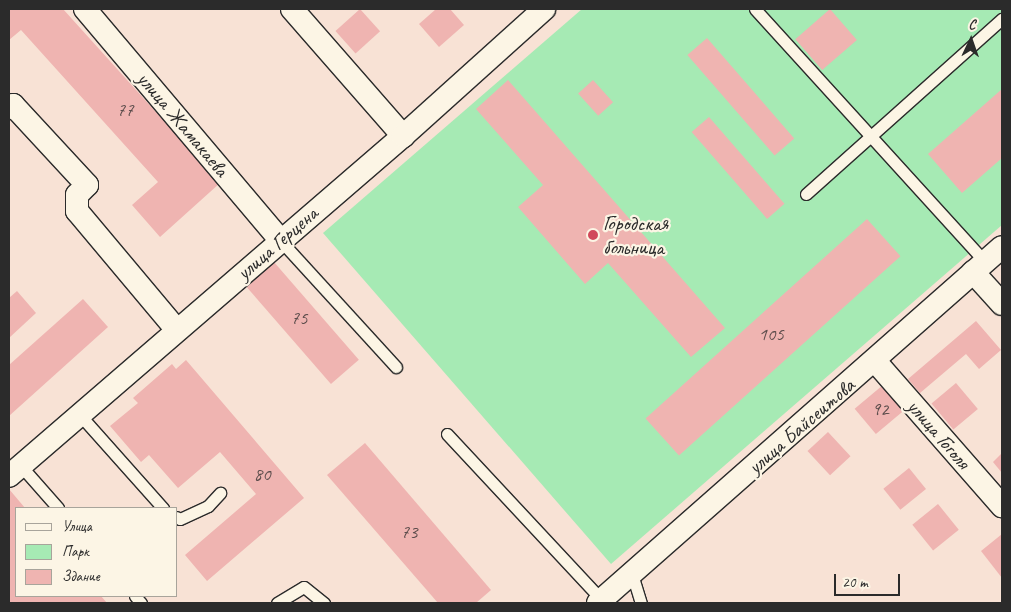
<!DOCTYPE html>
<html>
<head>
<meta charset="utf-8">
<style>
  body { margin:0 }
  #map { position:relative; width:1011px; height:612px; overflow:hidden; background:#f8e2d5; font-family:Caveat,sans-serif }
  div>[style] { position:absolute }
  .green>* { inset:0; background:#a6eab4 }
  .building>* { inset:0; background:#efb4b1; transform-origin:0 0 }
  .roads { filter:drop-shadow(1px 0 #2b2b2b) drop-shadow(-1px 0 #2b2b2b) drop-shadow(0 1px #2b2b2b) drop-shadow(0 -1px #2b2b2b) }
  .lane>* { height:11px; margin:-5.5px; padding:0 5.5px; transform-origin:5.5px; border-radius:5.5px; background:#fcf5e5 }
  .street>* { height:22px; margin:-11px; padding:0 11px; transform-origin:11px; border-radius:11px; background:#fcf5e5 }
  .dots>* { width:14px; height:14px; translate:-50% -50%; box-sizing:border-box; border:2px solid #fcf5e5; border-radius:50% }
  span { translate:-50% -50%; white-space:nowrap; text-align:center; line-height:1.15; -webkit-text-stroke:4.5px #fcf5e5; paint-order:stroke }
  .number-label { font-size:19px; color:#5c4d4c }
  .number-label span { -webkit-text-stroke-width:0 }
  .street-label { font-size:21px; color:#2b2b2b }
  .poi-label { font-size:21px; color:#2b2b2b }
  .left { translate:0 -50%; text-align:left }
  .frame { position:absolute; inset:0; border:10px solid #2b2b2b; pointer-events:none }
  .legend { position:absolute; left:15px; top:507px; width:162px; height:90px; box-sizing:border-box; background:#fcf5e5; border:1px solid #a8a49b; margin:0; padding:6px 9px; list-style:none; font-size:15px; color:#2b2b2b }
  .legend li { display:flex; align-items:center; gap:10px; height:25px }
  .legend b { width:25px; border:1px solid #a8a49b }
  .north { position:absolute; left:946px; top:15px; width:50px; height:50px; -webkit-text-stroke:4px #fcf5e5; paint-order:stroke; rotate:3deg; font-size:14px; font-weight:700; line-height:20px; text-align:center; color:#2b2b2b }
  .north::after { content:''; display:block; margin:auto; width:18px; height:22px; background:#2b2b2b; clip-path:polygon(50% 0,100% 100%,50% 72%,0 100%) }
  .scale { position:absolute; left:834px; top:574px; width:66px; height:22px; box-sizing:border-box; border:2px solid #2b2b2b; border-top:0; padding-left:6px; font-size:15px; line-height:18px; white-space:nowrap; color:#2b2b2b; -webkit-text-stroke:4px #fcf5e5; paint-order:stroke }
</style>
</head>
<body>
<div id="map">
  <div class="green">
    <i style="clip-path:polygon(582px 9px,1002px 9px,1002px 225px,611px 564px,323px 233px)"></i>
  </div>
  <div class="building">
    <i style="clip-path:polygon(9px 9px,63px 9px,220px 183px,160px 237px,132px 205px,158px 182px,21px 30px,9px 40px)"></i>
    <i style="left:360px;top:9px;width:30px;height:33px;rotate:48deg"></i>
    <i style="clip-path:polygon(436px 9px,450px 9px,464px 25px,439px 47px,419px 24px)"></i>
    <i style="left:830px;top:9px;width:41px;height:46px;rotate:49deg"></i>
    <i style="left:707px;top:38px;width:133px;height:26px;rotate:49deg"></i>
    <i style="clip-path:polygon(508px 80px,725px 328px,691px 357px,608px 263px,585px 284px,518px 207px,543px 185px,476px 109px)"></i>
    <i style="left:593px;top:80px;width:30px;height:20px;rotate:48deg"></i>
    <i style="clip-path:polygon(1002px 89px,1002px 158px,962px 193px,928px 154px)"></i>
    <i style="left:709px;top:117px;width:115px;height:23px;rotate:49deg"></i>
    <i style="left:867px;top:219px;width:50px;height:298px;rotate:48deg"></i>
    <i style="left:267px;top:254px;width:140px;height:37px;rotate:49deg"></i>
    <i style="clip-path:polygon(17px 291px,36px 313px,9px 338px,9px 298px)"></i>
    <i style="clip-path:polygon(83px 299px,108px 327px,9px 416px,9px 365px)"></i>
    <i style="clip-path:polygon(976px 321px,1001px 350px,979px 369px,966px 354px,920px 393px,908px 379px)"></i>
    <i style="clip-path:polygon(186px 360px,304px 498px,207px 581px,185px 555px,256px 494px,220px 452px,178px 488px,149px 455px,141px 462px,110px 426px,138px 403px,133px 398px,172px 364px,176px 369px)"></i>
    <i style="left:956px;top:383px;width:34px;height:32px;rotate:50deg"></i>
    <i style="left:883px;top:385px;width:33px;height:37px;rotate:50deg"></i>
    <i style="left:828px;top:432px;width:33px;height:28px;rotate:47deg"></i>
    <i style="clip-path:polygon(365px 443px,491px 590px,476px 603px,438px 603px,327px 475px)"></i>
    <i style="clip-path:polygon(1002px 453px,1002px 473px,993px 462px)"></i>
    <i style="left:909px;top:468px;width:27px;height:33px;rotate:51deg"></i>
    <i style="clip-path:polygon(9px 489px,25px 508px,16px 508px,16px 596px,101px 596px,107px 603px,9px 603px)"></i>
    <i style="left:938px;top:504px;width:33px;height:33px;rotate:51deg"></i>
    <i style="clip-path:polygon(1002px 534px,1002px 578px,981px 551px)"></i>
  </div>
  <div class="roads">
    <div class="lane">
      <i style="left:755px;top:9px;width:342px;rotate:47.7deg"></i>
      <i style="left:806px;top:194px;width:263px;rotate:-41.8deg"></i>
      <i style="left:280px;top:240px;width:172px;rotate:47.6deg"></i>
      <i style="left:80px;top:415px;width:125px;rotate:48.3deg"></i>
      <i style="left:447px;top:434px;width:227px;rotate:47deg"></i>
      <i style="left:21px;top:466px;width:56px;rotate:48.6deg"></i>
      <i style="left:176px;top:517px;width:4px;rotate:27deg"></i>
      <i style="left:180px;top:519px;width:31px;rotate:-25deg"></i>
      <i style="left:208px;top:506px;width:18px;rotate:-47deg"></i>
      <i style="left:632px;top:574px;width:30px;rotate:73deg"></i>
      <i style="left:135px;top:596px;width:9px;rotate:49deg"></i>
      <i style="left:277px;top:603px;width:31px;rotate:-31deg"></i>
      <i style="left:304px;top:587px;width:26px;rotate:39deg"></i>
    </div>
    <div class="street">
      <i style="left:85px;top:9px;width:302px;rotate:49.8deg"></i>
      <i style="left:292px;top:9px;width:169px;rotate:48.8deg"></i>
      <i style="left:9px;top:108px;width:5px;rotate:-37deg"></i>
      <i style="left:13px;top:105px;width:109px;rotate:47.2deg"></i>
      <i style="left:87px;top:185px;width:14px;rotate:135deg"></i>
      <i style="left:77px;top:195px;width:16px;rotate:90deg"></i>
      <i style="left:77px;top:211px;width:155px;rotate:50deg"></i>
      <i style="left:973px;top:272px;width:43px;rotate:47.8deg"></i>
      <i style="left:875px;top:361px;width:193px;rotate:48.8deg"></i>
      <i style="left:9px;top:476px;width:520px;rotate:-40.79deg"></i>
      <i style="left:403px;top:136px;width:190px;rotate:-42deg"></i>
      <i style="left:598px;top:603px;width:538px;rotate:-41.39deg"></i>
    </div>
  </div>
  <div class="dots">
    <i style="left:593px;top:235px;background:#d1495b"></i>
  </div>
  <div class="number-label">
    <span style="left:125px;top:111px">77</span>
    <span style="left:299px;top:319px">75</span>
    <span style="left:771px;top:335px">105</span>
    <span style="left:880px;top:410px">92</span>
    <span style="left:262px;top:475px">80</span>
    <span style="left:409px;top:533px">73</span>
  </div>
  <div class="street-label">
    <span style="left:183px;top:124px;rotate:50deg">улица Жамакаева</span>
    <span style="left:277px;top:243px;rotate:-41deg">улица Герцена</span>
    <span style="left:801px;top:426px;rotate:-41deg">улица Байсеитова</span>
    <span style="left:939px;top:434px;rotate:49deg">улица Гоголя</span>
  </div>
  <div class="poi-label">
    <span class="left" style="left:603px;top:235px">Городская<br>больница</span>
  </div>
  <div class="frame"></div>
  <ul class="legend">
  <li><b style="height:6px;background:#fcf5e5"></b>Улица</li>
  <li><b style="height:14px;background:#a6eab4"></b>Парк</li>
  <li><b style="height:14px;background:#efb4b1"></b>Здание</li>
  </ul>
  <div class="north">С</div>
  <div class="scale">20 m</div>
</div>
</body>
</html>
